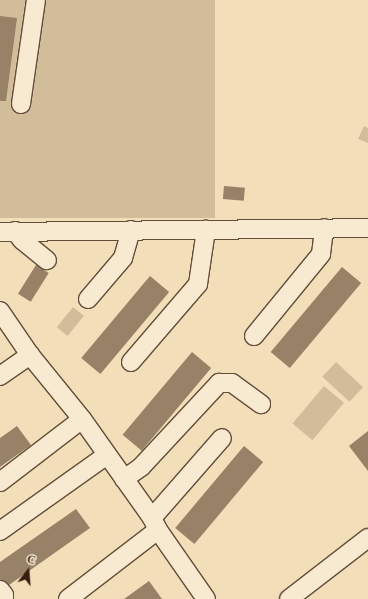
<!DOCTYPE html>
<html>
<head>
<meta charset="utf-8">
<style>
  body { margin:0 }
  #map { position:relative; width:368px; height:599px; overflow:hidden; background:#f2deb8; font-family:"EB Garamond",serif }
  div>[style] { position:absolute }
  .green>* { inset:0; background:#d2bd9b; transform-origin:0 0 }
  .building>* { inset:0; background:#978167; transform-origin:0 0 }
  .roads { filter:drop-shadow(1px 0 #644d39) drop-shadow(-1px 0 #644d39) drop-shadow(0 1px #644d39) drop-shadow(0 -1px #644d39) }
  .minor>* { height:18px; margin:-9px; padding:0 9px; transform-origin:9px; border-radius:9px; background:#f7ead1 }
  span { translate:-50% -50%; white-space:nowrap; text-align:center; line-height:1.15; -webkit-text-stroke:3px #f7ead1; paint-order:stroke }
  .north { position:absolute; left:8px; top:551px; width:40px; height:40px; -webkit-text-stroke:3px #f7ead1; paint-order:stroke; rotate:17deg; font-size:11px; font-weight:700; line-height:16px; text-align:center; color:#351d0f }
  .north::after { content:''; display:block; margin:auto; width:14px; height:18px; background:#351d0f; clip-path:polygon(50% 0,100% 100%,50% 72%,0 100%) }
</style>
</head>
<body>
<div id="map">
  <div class="green">
    <i style="left:0;top:0;width:215px;height:218px"></i>
    <i style="clip-path:polygon(364px 126px,368px 128px,368px 143px,358px 139px)"></i>
    <i style="left:73px;top:307px;width:14px;height:26px;rotate:39deg"></i>
    <i style="left:336px;top:362px;width:37px;height:20px;rotate:43deg"></i>
    <i style="left:324px;top:386px;width:26px;height:49px;rotate:40deg"></i>
  </div>
  <div class="building">
    <i style="clip-path:polygon(0 16px,17px 18px,6px 101px,0 101px)"></i>
    <i style="left:224px;top:186px;width:21px;height:13px;rotate:5deg"></i>
    <i style="left:36px;top:265px;width:15px;height:34px;rotate:32deg"></i>
    <i style="left:342px;top:267px;width:25px;height:111px;rotate:40deg"></i>
    <i style="left:150px;top:276px;width:25px;height:107px;rotate:40deg"></i>
    <i style="left:192px;top:352px;width:25px;height:108px;rotate:40deg"></i>
    <i style="clip-path:polygon(17px 426px,31px 445px,0 467px,0 438px)"></i>
    <i style="clip-path:polygon(368px 431px,368px 471px,349px 446px)"></i>
    <i style="left:244px;top:446px;width:25px;height:107px;rotate:40deg"></i>
    <i style="clip-path:polygon(76px 509px,90px 528px,9px 585px,0 580px,0 562px)"></i>
    <i style="clip-path:polygon(149px 581px,162px 599px,124px 599px)"></i>
  </div>
  <div class="roads">
    <div class="minor">
      <i style="left:21px;top:104px;width:105px;rotate:-81.8deg"></i>
      <i style="left:15px;top:231px;width:11px;rotate:52deg"></i>
      <i style="left:22px;top:240px;width:32px;rotate:39deg"></i>
      <i style="left:0;top:232px;width:368px;rotate:-0.6deg"></i>
      <i style="left:88px;top:299px;width:54px;rotate:-49.5deg"></i>
      <i style="left:123px;top:258px;width:29px;rotate:-74deg"></i>
      <i style="left:0;top:311px;width:53px;rotate:55.7deg"></i>
      <i style="left:30px;top:355px;width:82px;rotate:50.9deg"></i>
      <i style="left:82px;top:419px;width:121px;rotate:54.7deg"></i>
      <i style="left:152px;top:518px;width:13px;rotate:63deg"></i>
      <i style="left:158px;top:530px;width:84px;rotate:55.2deg"></i>
      <i style="left:254px;top:336px;width:106px;rotate:-50.7deg"></i>
      <i style="left:321px;top:254px;width:26px;rotate:-83deg"></i>
      <i style="left:131px;top:362px;width:103px;rotate:-49.3deg"></i>
      <i style="left:198px;top:284px;width:55px;rotate:-81.6deg"></i>
      <i style="left:0;top:376px;width:37px;rotate:-35deg"></i>
      <i style="left:124px;top:479px;width:21px;rotate:-35deg"></i>
      <i style="left:141px;top:467px;width:115px;rotate:-47.1deg"></i>
      <i style="left:219px;top:383px;width:13px"></i>
      <i style="left:232px;top:383px;width:36px;rotate:36deg"></i>
      <i style="left:0;top:482px;width:103px;rotate:-37.5deg"></i>
      <i style="left:152px;top:518px;width:106px;rotate:-48.8deg"></i>
      <i style="left:0;top:531px;width:131px;rotate:-35.4deg"></i>
      <i style="left:0;top:590px;width:6px;rotate:51deg"></i>
      <i style="left:4px;top:595px;width:4px;rotate:90deg"></i>
      <i style="left:68px;top:599px;width:113px;rotate:-37.5deg"></i>
      <i style="left:289px;top:599px;width:100px;rotate:-37.7deg"></i>
    </div>
  </div>
  <div class="north">С</div>
</div>
</body>
</html>
